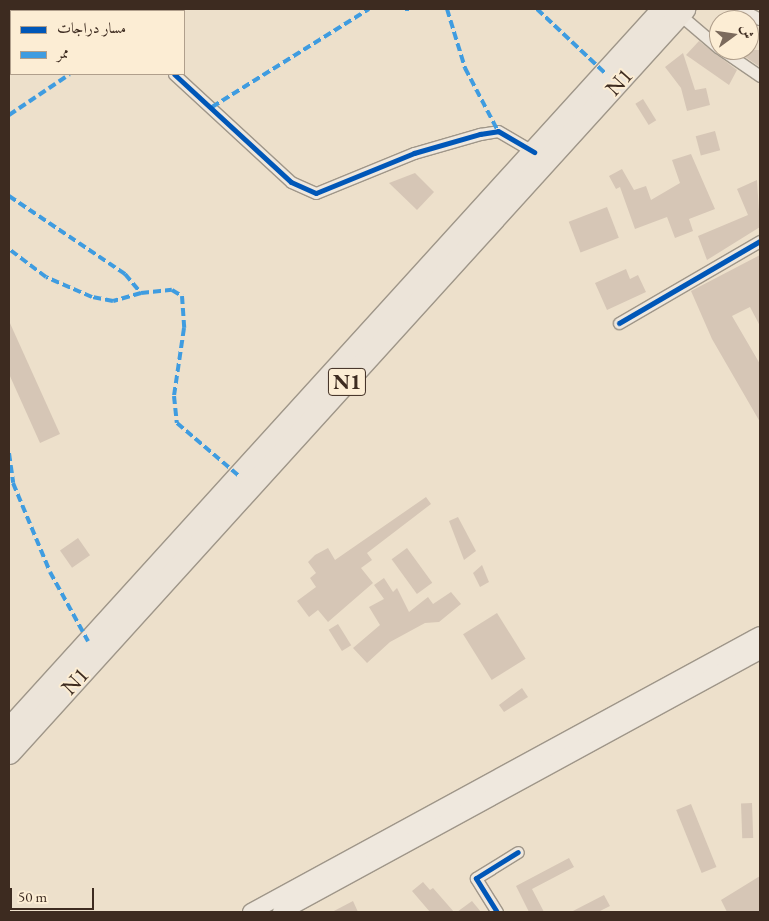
<!DOCTYPE html>
<html>
<head>
<meta charset="utf-8">
<style>
  body { margin:0 }
  #map { position:relative; width:769px; height:921px; overflow:hidden; background:#ede0cb; font-family:"EB Garamond",Amiri,serif }
  div>[style] { position:absolute }
  .building>* { inset:0; background:#d6c6b6; transform-origin:0 0 }
  .roads { filter:drop-shadow(1px 0 #9f9689) drop-shadow(-1px 0 #9f9689) drop-shadow(0 1px #9f9689) drop-shadow(0 -1px #9f9689) }
  .street>* { height:11px; margin:-5.5px; padding:0 5.5px; transform-origin:5.5px; border-radius:5.5px; background:#efe8de }
  .secondary>* { height:16px; margin:-8px; padding:0 8px; transform-origin:8px; border-radius:8px; background:#efe8de }
  .highway>* { height:21px; margin:-10.5px; padding:0 10.5px; transform-origin:10.5px; border-radius:10.5px; background:#ece4d9 }
  .quiet>* { height:4px; margin-top:-2px; transform-origin:0; background:repeating-linear-gradient(90deg,#3f9ce0 0 8px,transparent 0 12px) }
  .cycleway>* { height:5px; margin:-2.5px; padding:0 2.5px; transform-origin:2.5px; border-radius:2.5px; background:#0057b8 }
  span { translate:-50% -50%; white-space:nowrap; text-align:center; line-height:1.15; -webkit-text-stroke:4px #fcedd4; paint-order:stroke }
  .shield-label span { padding:1px 4px; background:#fcedd4; border:1px solid; border-radius:4px; -webkit-text-stroke-width:0 }
  .shield-label { font-size:21px; color:#3d2b20; font-weight:700 }
  .street-label { font-size:22px; color:#3d2b20 }
  .frame { position:absolute; inset:0; border:10px solid #3d2b20; pointer-events:none }
  .legend { position:absolute; left:10px; top:10px; width:175px; height:65px; box-sizing:border-box; background:#fcedd4; border:1px solid #b09f8c; margin:0; padding:6px 9px; list-style:none; font-size:15px; color:#3d2b20 }
  .legend li { display:flex; align-items:center; gap:10px; height:25px }
  .legend b { width:25px; border:1px solid #b09f8c }
  .north { position:absolute; left:709px; top:10px; width:50px; height:50px; box-sizing:border-box; background:#fcedd4; border:1px solid #b09f8c; border-radius:50%; rotate:76deg; font-size:14px; font-weight:700; line-height:20px; text-align:center; color:#3d2b20 }
  .north::after { content:''; display:block; margin:auto; width:18px; height:22px; background:#7b6a5c; clip-path:polygon(50% 0,100% 100%,50% 72%,0 100%) }
  .scale { position:absolute; left:10px; top:888px; width:84px; height:22px; box-sizing:border-box; border:2px solid #3d2b20; border-top:0; padding-left:6px; font-size:15px; line-height:18px; white-space:nowrap; color:#3d2b20; -webkit-text-stroke:4px #fcedd4; paint-order:stroke }
</style>
</head>
<body>
<div id="map">
  <div class="building">
    <i style="clip-path:polygon(699px 41px,737px 70px,729px 85px,686px 55px)"></i>
    <i style="clip-path:polygon(735px 50px,760px 50px,760px 67px)"></i>
    <i style="clip-path:polygon(683px 53px,695px 90px,706px 88px,710px 105px,687px 111px,681px 88px,665px 67px)"></i>
    <i style="left:643px;top:99px;width:25px;height:9px;rotate:58deg"></i>
    <i style="left:715px;top:131px;width:20px;height:20px;rotate:75deg"></i>
    <i style="clip-path:polygon(691px 154px,715px 209px,689px 219px,693px 231px,675px 238px,667px 217px,635px 229px,620px 187px,616px 189px,609px 176px,622px 169px,634px 190px,646px 186px,651px 200px,680px 183px,672px 160px)"></i>
    <i style="clip-path:polygon(415px 173px,434px 192px,417px 210px,389px 183px)"></i>
    <i style="clip-path:polygon(757px 180px,760px 227px,707px 260px,698px 236px,748px 215px,737px 189px)"></i>
    <i style="left:607px;top:207px;width:33px;height:41px;rotate:69deg"></i>
    <i style="clip-path:polygon(760px 255px,760px 326px,750px 307px,732px 316px,760px 364px,760px 422px,712px 339px,691px 291px)"></i>
    <i style="clip-path:polygon(626px 269px,630px 279px,638px 275px,646px 292px,607px 310px,595px 283px)"></i>
    <i style="clip-path:polygon(9px 321px,60px 434px,40px 443px,9px 374px)"></i>
    <i style="clip-path:polygon(426px 497px,431px 504px,367px 553px,372px 560px,361px 568px,373px 583px,328px 622px,318px 610px,309px 617px,297px 601px,316px 587px,310px 578px,316px 573px,308px 562px,315px 555px,328px 548px,335px 560px)"></i>
    <i style="clip-path:polygon(458px 517px,476px 551px,464px 560px,449px 521px)"></i>
    <i style="left:78px;top:538px;width:21px;height:22px;rotate:55deg"></i>
    <i style="left:407px;top:548px;width:43px;height:19px;rotate:54deg"></i>
    <i style="clip-path:polygon(482px 565px,489px 582px,480px 587px,473px 573px)"></i>
    <i style="clip-path:polygon(384px 578px,393px 592px,397px 588px,409px 612px,428px 597px,433px 604px,451px 592px,461px 604px,439px 622px,425px 623px,390px 642px,367px 663px,353px 648px,380px 625px,369px 607px,384px 599px,374px 585px)"></i>
    <i style="left:497px;top:613px;width:54px;height:40px;rotate:58deg"></i>
    <i style="left:338px;top:624px;width:25px;height:11px;rotate:58deg"></i>
    <i style="clip-path:polygon(522px 688px,528px 697px,504px 712px,499px 705px)"></i>
    <i style="left:752px;top:803px;width:35px;height:11px;rotate:88deg"></i>
    <i style="left:691px;top:804px;width:68px;height:16px;rotate:68deg"></i>
    <i style="clip-path:polygon(569px 858px,574px 867px,532px 889px,544px 912px,529px 912px,516px 886px)"></i>
    <i style="clip-path:polygon(760px 876px,760px 912px,727px 912px,721px 900px)"></i>
    <i style="clip-path:polygon(423px 882px,430px 890px,433px 888px,454px 912px,430px 912px,412px 891px)"></i>
    <i style="clip-path:polygon(604px 895px,610px 906px,598px 912px,571px 912px)"></i>
    <i style="clip-path:polygon(353px 901px,358px 912px,332px 912px)"></i>
    <i style="clip-path:polygon(472px 901px,481px 912px,457px 912px)"></i>
  </div>
  <div class="roads">
    <div class="street">
      <i style="left:134px;top:9px;width:2px;rotate:63deg"></i>
      <i style="left:740px;top:9px;width:22px;rotate:27deg"></i>
      <i style="left:679px;top:14px;width:52px;rotate:40.4deg"></i>
      <i style="left:722px;top:50px;width:46px;rotate:34.4deg"></i>
      <i style="left:174px;top:74px;width:159px;rotate:42.7deg"></i>
      <i style="left:291px;top:182px;width:27px;rotate:24deg"></i>
      <i style="left:316px;top:193px;width:106px;rotate:-22.2deg"></i>
      <i style="left:414px;top:153px;width:69px;rotate:-16.1deg"></i>
      <i style="left:480px;top:134px;width:18px;rotate:-9deg"></i>
      <i style="left:498px;top:131px;width:42px;rotate:30.3deg"></i>
      <i style="left:619px;top:323px;width:163px;rotate:-30.2deg"></i>
      <i style="left:497px;top:912px;width:40px;rotate:-122deg"></i>
      <i style="left:476px;top:878px;width:49px;rotate:-31.8deg"></i>
    </div>
    <div class="secondary">
      <i style="left:251px;top:912px;width:579px;rotate:-28.56deg"></i>
      <i style="left:281px;top:912px;width:545px;rotate:-28.59deg"></i>
    </div>
    <div class="highway">
      <i style="left:9px;top:728px;width:971px;rotate:-47.75deg"></i>
      <i style="left:9px;top:753px;width:1005px;rotate:-47.78deg"></i>
    </div>
  </div>
  <div class="quiet">
    <i style="left:405px;top:9px;width:4px"></i>
    <i style="left:447px;top:9px;width:62px;rotate:73deg"></i>
    <i style="left:465px;top:68px;width:71px;rotate:62.4deg"></i>
    <i style="left:537px;top:9px;width:93px;rotate:43.3deg"></i>
    <i style="left:212px;top:107px;width:185px;rotate:-32deg"></i>
    <i style="left:9px;top:115px;width:73px;rotate:-33.9deg"></i>
    <i style="left:9px;top:196px;width:140px;rotate:33.9deg"></i>
    <i style="left:125px;top:274px;width:25px;rotate:50deg"></i>
    <i style="left:141px;top:293px;width:29px;rotate:164deg"></i>
    <i style="left:113px;top:301px;width:21px;rotate:-169deg"></i>
    <i style="left:92px;top:297px;width:50px;rotate:-156.5deg"></i>
    <i style="left:46px;top:277px;width:46px;rotate:-142.9deg"></i>
    <i style="left:141px;top:293px;width:31px;rotate:-6deg"></i>
    <i style="left:172px;top:290px;width:12px;rotate:31deg"></i>
    <i style="left:182px;top:296px;width:32px;rotate:86deg"></i>
    <i style="left:184px;top:328px;width:69px;rotate:98.4deg"></i>
    <i style="left:174px;top:396px;width:27px;rotate:84deg"></i>
    <i style="left:177px;top:423px;width:82px;rotate:40.5deg"></i>
    <i style="left:9px;top:453px;width:30px;rotate:82deg"></i>
    <i style="left:13px;top:483px;width:96px;rotate:67.4deg"></i>
    <i style="left:50px;top:572px;width:79px;rotate:61.2deg"></i>
  </div>
  <div class="cycleway">
    <i style="left:174px;top:74px;width:159px;rotate:42.7deg"></i>
    <i style="left:291px;top:182px;width:27px;rotate:24deg"></i>
    <i style="left:316px;top:193px;width:106px;rotate:-22.2deg"></i>
    <i style="left:414px;top:153px;width:69px;rotate:-16.1deg"></i>
    <i style="left:480px;top:134px;width:18px;rotate:-9deg"></i>
    <i style="left:498px;top:131px;width:42px;rotate:30.3deg"></i>
    <i style="left:619px;top:323px;width:163px;rotate:-30.2deg"></i>
    <i style="left:497px;top:912px;width:40px;rotate:-122deg"></i>
    <i style="left:476px;top:878px;width:49px;rotate:-31.8deg"></i>
  </div>
  <div class="shield-label">
    <span style="left:347px;top:382px">N1</span>
  </div>
  <div class="street-label">
    <span style="left:619px;top:82px;rotate:-48deg">N1</span>
    <span style="left:75px;top:681px;rotate:-47deg">N1</span>
  </div>
  <div class="frame"></div>
  <ul class="legend">
  <li><b style="height:6px;background:#0057b8"></b>مسار دراجات</li>
  <li><b style="height:6px;background:#3f9ce0"></b>ممر</li>
  </ul>
  <div class="north">ش</div>
  <div class="scale">50 m</div>
</div>
</body>
</html>
